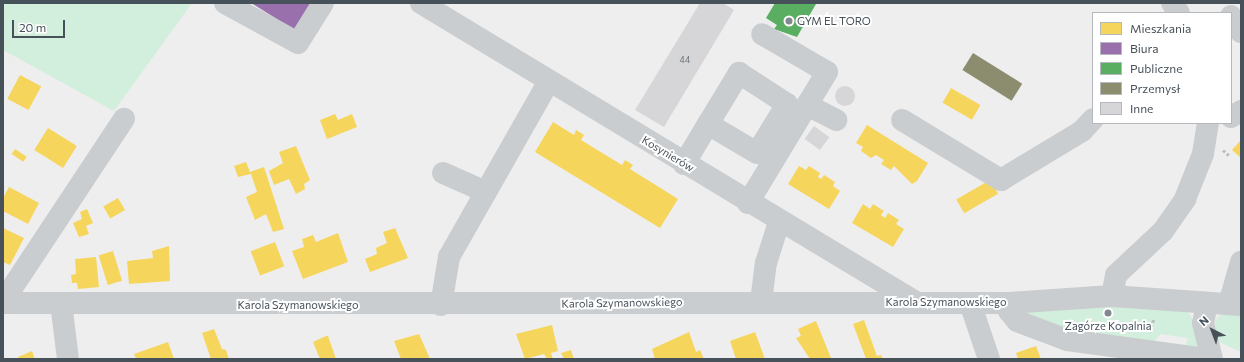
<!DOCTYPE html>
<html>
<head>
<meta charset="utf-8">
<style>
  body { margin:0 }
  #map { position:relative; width:1244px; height:362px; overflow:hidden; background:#efeeee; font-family:Commissioner,sans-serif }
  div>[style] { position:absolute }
  .green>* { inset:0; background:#d2eedc }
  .homes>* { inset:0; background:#f6d55c; transform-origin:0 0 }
  .offices>* { inset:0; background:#9970ab }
  .public>* { inset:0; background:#5aae61 }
  .industry>* { inset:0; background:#8c8c6e; transform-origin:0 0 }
  .building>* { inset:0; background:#d6d6d8; transform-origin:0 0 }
  .round { border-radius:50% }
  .path>* { height:2.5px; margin-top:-1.25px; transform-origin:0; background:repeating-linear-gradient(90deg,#b8c4bf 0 3px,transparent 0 5px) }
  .minor>* { height:22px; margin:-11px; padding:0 11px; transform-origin:11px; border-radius:11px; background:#cacdcf }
  .dots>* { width:11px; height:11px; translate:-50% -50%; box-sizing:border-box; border:2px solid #fff; border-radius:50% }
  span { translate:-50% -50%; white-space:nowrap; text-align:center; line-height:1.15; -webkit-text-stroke:4px #fff; paint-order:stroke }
  .number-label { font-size:9px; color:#6c747b }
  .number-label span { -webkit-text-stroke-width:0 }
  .poi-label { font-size:11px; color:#46515a }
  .left { translate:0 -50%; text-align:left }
  .street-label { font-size:11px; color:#46515a }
  .frame { position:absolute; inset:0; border:4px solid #46515a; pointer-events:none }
  .legend { position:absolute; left:1092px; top:12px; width:140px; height:112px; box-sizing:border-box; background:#fff; border:1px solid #b5b9bd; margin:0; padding:5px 7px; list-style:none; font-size:12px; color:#46515a }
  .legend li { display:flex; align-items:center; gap:8px; height:20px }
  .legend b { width:20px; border:1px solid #b5b9bd }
  .north { position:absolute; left:1192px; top:310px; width:40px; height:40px; -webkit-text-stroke:3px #fff; paint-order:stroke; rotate:318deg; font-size:11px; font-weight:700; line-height:16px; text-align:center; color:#46515a }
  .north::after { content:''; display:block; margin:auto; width:14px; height:18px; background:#46515a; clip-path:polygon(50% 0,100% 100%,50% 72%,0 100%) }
  .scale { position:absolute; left:12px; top:20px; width:53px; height:18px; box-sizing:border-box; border:2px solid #46515a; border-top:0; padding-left:5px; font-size:12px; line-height:14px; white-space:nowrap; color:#46515a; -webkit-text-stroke:3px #fff; paint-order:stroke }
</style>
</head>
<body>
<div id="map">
  <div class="green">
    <i style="clip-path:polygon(3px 3px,192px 3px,114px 111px,3px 50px)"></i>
    <i style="clip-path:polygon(1115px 304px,1177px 308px,1189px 313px,1194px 322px,1198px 351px,1184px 350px,1188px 338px,1161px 334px,1149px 346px,1114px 342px,1025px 320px,1024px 310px)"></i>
    <i style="clip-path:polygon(1221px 314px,1241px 315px,1241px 352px,1217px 341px,1215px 321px)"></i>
  </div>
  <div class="homes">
    <i style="left:20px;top:75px;width:24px;height:27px;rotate:28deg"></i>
    <i style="left:951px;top:88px;width:34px;height:17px;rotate:30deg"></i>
    <i style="clip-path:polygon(335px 114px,338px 120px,352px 114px,357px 127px,327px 139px,320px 120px)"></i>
    <i style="clip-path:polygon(553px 122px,574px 135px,576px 130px,584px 135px,581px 140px,622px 165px,625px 160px,633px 165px,630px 169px,678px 199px,660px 228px,535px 152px)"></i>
    <i style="clip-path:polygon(867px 125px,928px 163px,917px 181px,912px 184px,894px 166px,891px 170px,881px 164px,884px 160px,876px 155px,871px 158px,861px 151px,863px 147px,856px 143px)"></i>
    <i style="left:48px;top:128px;width:34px;height:26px;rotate:32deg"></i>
    <i style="clip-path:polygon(1241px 140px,1241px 158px,1232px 150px)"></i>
    <i style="clip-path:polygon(296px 146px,310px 180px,304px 184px,305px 189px,296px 194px,289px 179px,274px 185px,269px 171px,283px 163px,279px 152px)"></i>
    <i style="left:15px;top:149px;width:14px;height:6px;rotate:34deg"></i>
    <i style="clip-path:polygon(246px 162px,250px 172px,264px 167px,284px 229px,273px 232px,266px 214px,255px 220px,246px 197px,257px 192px,251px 174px,238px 177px,234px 166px)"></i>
    <i style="clip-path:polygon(799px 166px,806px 170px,809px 166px,820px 173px,818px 177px,821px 179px,824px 175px,835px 182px,833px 186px,840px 191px,829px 209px,788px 184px)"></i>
    <i style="left:990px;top:180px;width:16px;height:39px;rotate:60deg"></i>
    <i style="clip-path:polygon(9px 187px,39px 203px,28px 224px,3px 211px,3px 198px)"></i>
    <i style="left:118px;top:198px;width:14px;height:17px;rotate:60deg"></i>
    <i style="clip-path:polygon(863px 204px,870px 209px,873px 204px,884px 211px,881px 215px,885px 218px,888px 213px,899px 220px,896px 224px,904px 229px,893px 247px,852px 223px)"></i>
    <i style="clip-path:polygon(87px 209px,93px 223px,86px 226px,89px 234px,79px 237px,73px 223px,82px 219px,80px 212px)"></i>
    <i style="clip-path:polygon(3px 228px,24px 238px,10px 265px,3px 262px)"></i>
    <i style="clip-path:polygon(395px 228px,408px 258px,370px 272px,365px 259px,377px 254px,376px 248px,387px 243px,383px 232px)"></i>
    <i style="clip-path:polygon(338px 233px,348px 262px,303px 279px,292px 251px,304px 247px,302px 239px,313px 235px,316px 242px)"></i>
    <i style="left:275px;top:242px;width:26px;height:26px;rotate:69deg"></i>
    <i style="clip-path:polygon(169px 246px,170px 281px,129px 284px,127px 261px,153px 258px,152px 251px)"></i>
    <i style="left:113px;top:251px;width:31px;height:15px;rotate:73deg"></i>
    <i style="clip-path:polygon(96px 257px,99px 287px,78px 289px,77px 283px,72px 283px,71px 275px,76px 274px,75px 259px)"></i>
    <i style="clip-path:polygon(864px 320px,877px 356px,881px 355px,883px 359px,866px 359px,853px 324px)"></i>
    <i style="clip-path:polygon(816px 321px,831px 358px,828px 359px,810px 359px,796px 338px,801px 336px,798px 329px)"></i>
    <i style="clip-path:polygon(552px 325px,558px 351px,551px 353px,553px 359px,547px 359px,544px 354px,525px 359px,516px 334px)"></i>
    <i style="clip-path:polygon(214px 329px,222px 349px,226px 350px,229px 359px,211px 359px,202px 333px)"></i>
    <i style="clip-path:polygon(689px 332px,696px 352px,700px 350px,704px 359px,655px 359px,652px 349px)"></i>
    <i style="clip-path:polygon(755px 332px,765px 359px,736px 359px,730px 341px)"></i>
    <i style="clip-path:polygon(419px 334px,430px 359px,401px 359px,394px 341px)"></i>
    <i style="clip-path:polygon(326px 336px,328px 336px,336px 359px,320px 359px,313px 342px)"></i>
    <i style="clip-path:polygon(168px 342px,174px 359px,136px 359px,134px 354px)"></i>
    <i style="clip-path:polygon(1036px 346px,1041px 359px,1018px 359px,1016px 353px)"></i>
    <i style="clip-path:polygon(571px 350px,574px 359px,564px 359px,561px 353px)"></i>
    <i style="clip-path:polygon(32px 351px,35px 359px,19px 359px,18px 357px)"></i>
  </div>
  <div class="offices">
    <i style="clip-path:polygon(251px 3px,314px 3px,296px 31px)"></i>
  </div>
  <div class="public">
    <i style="clip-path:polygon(775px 3px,814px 3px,816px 4px,797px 37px,774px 29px,777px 25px,766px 18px)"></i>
  </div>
  <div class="industry">
    <i style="left:973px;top:53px;width:58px;height:20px;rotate:32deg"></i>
  </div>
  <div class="building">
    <i style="clip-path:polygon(700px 3px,723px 3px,734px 10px,664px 127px,635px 110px)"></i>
    <i class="round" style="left:835px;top:86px;width:20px;height:20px"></i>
    <i style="left:814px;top:126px;width:19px;height:16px;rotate:36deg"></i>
  </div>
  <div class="path">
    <i style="left:1223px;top:150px;width:9px;rotate:41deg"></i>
    <i style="left:1149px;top:332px;width:15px;rotate:-70deg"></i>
  </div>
  <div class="minor">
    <i style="left:225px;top:3px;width:83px;rotate:28.7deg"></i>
    <i style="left:298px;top:43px;width:47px;rotate:-58deg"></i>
    <i style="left:421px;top:3px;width:576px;rotate:31.15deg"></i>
    <i style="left:1172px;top:3px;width:12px;rotate:55deg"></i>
    <i style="left:1231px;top:16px;width:19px;rotate:58deg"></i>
    <i style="left:807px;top:105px;width:33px;rotate:27deg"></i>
    <i style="left:1231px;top:117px;width:12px;rotate:-31deg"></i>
    <i style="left:902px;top:120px;width:116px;rotate:31.2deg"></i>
    <i style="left:1001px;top:180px;width:95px;rotate:-31.2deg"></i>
    <i style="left:1082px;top:131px;width:16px;rotate:-47deg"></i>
    <i style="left:684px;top:164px;width:47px;rotate:-59deg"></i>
    <i style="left:708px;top:124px;width:60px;rotate:-58.7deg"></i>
    <i style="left:739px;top:73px;width:57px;rotate:32.9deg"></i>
    <i style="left:787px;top:104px;width:57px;rotate:121.5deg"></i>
    <i style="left:757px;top:153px;width:57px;rotate:-149.4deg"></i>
    <i style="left:443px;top:173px;width:47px;rotate:23.8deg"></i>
    <i style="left:748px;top:203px;width:153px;rotate:-58.9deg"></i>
    <i style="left:827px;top:72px;width:75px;rotate:-149.7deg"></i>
    <i style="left:1112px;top:296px;width:21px;rotate:-79deg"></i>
    <i style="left:1116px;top:275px;width:64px;rotate:-43.1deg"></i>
    <i style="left:1163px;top:231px;width:39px;rotate:-55deg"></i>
    <i style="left:1185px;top:199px;width:48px;rotate:-68.2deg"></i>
    <i style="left:1203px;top:154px;width:31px;rotate:-81deg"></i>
    <i style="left:761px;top:302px;width:39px;rotate:-83deg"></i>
    <i style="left:766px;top:263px;width:43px;rotate:-72.4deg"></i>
    <i style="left:3px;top:303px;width:1006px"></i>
    <i style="left:1009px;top:303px;width:103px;rotate:-3.9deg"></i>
    <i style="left:1112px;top:296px;width:129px;rotate:4deg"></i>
    <i style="left:9px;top:303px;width:15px;rotate:-79deg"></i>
    <i style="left:12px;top:288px;width:203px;rotate:-56.5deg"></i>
    <i style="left:61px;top:303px;width:56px;rotate:82.9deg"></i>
    <i style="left:970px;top:303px;width:59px;rotate:71.3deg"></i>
    <i style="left:1009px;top:303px;width:8px;rotate:90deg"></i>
    <i style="left:1009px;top:311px;width:13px;rotate:51deg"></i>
    <i style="left:1017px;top:321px;width:53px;rotate:20.8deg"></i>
    <i style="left:1067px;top:340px;width:142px;rotate:7.7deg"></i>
    <i style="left:1207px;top:303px;width:20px;rotate:101deg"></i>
    <i style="left:1203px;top:323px;width:37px;rotate:76deg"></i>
    <i style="left:1229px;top:304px;width:44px;rotate:-74.1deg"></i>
    <i style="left:441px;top:305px;width:49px;rotate:-80.5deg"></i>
    <i style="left:449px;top:257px;width:202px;rotate:-60.4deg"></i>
  </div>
  <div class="dots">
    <i style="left:789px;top:21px;background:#81888e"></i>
    <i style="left:1108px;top:313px;background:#81888e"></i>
  </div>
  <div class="number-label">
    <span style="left:685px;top:60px">44</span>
  </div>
  <div class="poi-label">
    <span class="left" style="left:797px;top:21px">GYM EL TORO</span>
    <span style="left:1108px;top:326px">Zagórze Kopalnia</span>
  </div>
  <div class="street-label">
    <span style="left:668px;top:154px;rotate:31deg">Kosynierów</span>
    <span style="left:946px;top:302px">Karola Szymanowskiego</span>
    <span style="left:622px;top:303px;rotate:-1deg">Karola Szymanowskiego</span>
    <span style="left:298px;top:305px">Karola Szymanowskiego</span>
  </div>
  <div class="frame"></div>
  <ul class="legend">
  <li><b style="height:11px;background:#f6d55c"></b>Mieszkania</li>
  <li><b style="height:11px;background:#9970ab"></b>Biura</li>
  <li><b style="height:11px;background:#5aae61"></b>Publiczne</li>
  <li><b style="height:11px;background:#8c8c6e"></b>Przemysł</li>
  <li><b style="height:11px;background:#d6d6d8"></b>Inne</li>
  </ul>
  <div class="north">N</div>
  <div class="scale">20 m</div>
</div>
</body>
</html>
